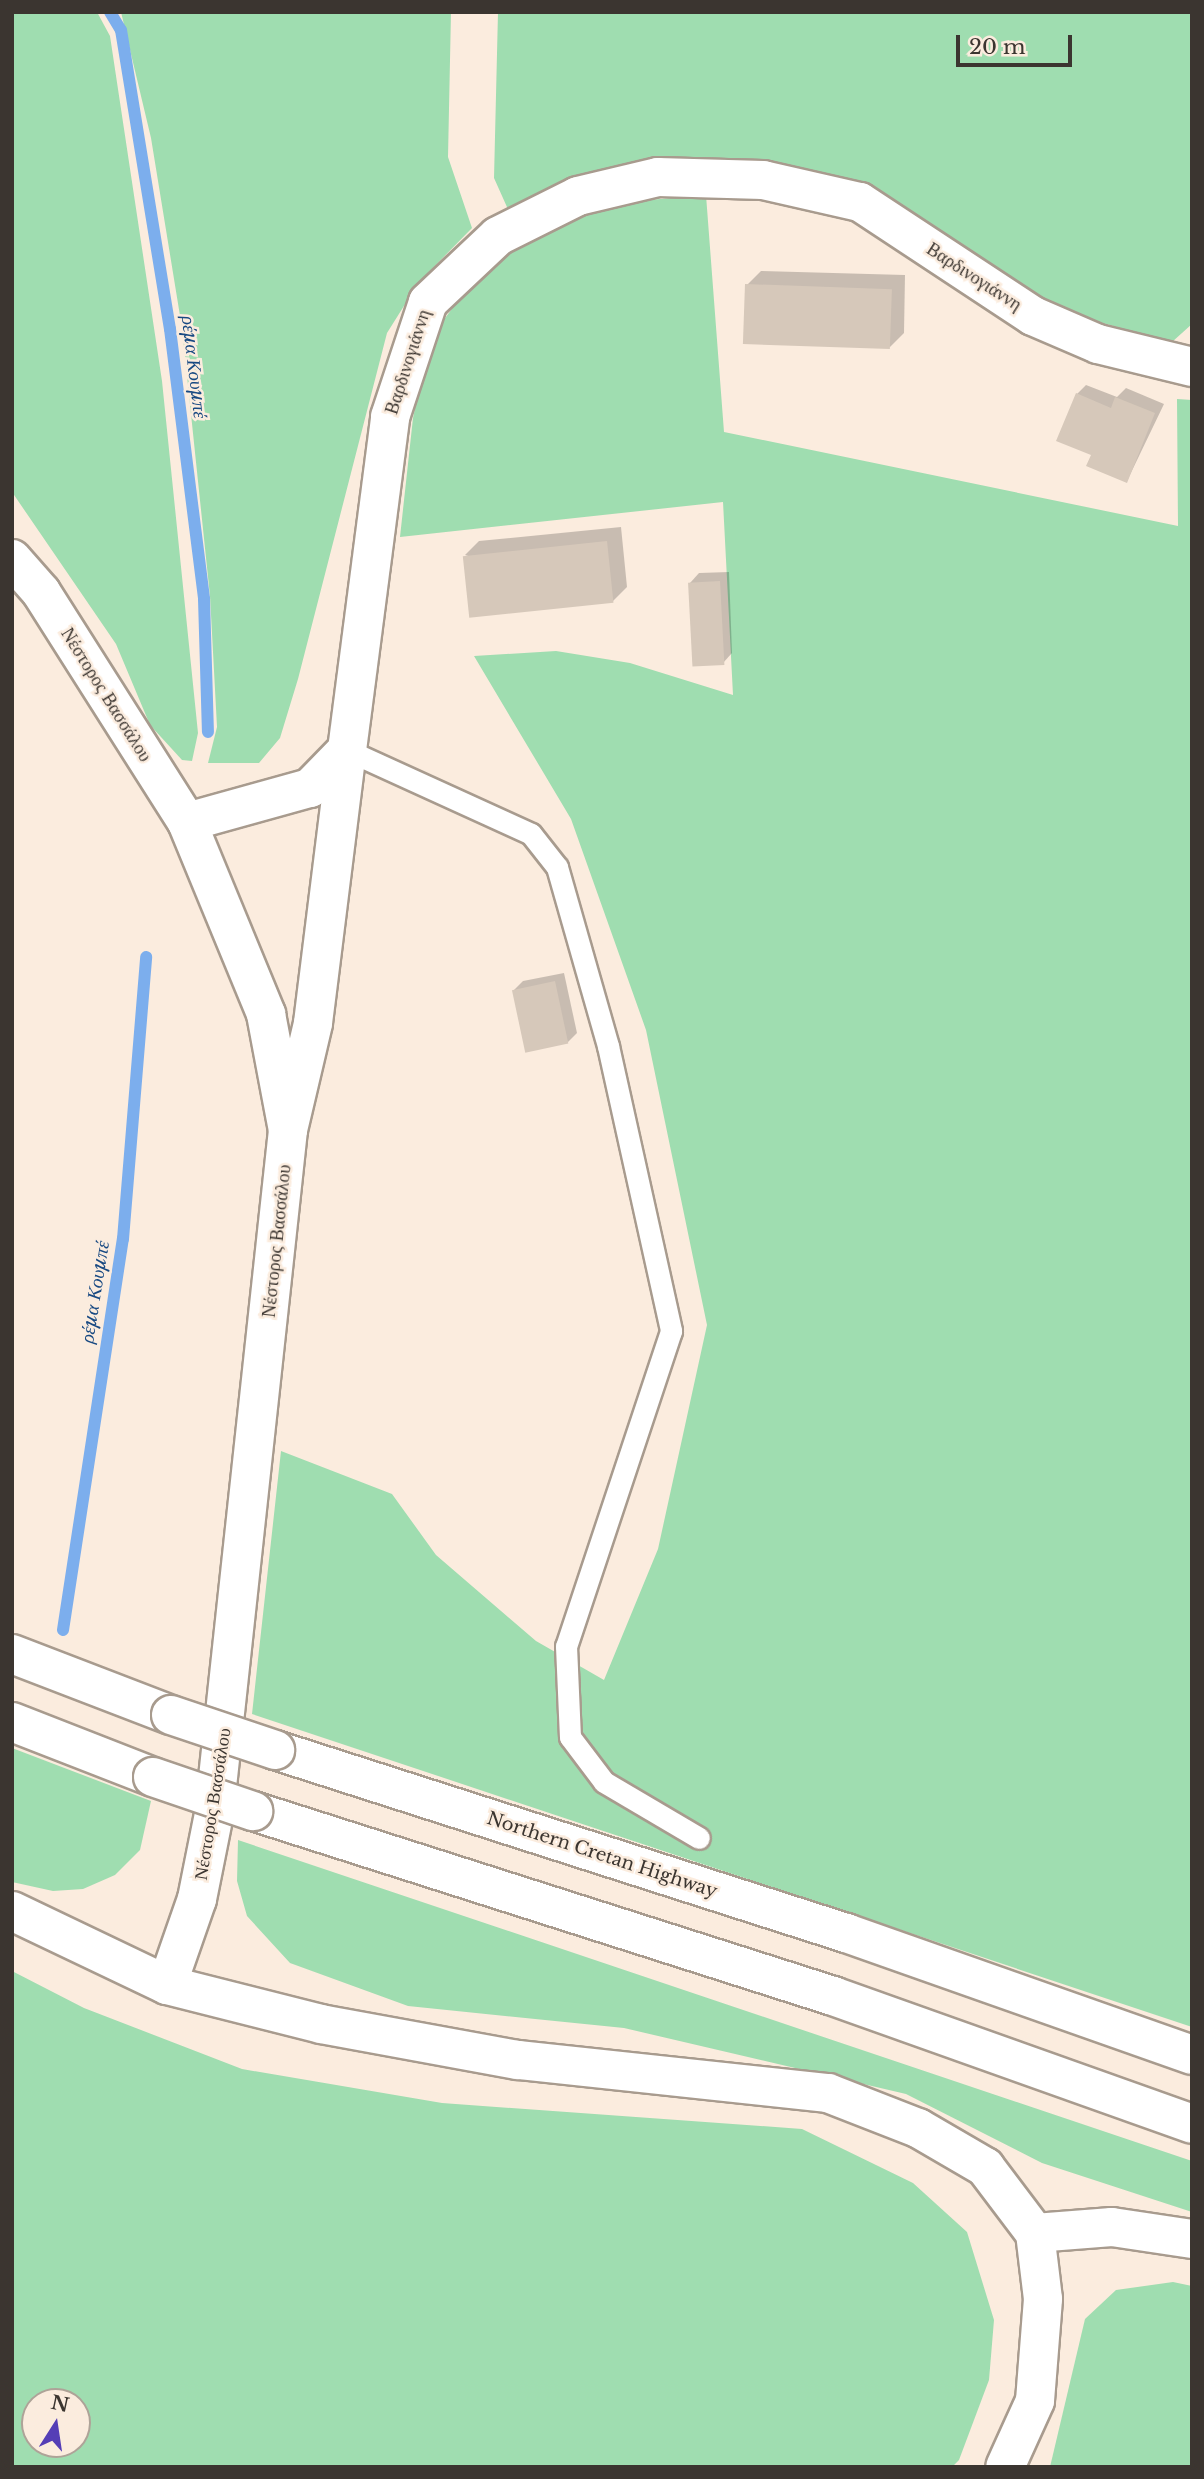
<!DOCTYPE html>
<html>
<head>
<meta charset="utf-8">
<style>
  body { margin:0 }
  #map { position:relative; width:1204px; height:2479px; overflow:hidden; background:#fbecde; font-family:"Libre Baskerville",serif }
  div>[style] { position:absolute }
  .green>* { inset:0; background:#9fddb0 }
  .shadow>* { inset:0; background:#0003 }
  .stream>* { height:12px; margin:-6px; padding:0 6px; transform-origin:6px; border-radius:6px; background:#7caeed }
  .building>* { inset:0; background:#d6c8ba; transform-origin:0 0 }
  .roads { filter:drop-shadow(2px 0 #a89b8e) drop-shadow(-2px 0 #a89b8e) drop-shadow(0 2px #a89b8e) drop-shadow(0 -2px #a89b8e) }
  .lane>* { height:21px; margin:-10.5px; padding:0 10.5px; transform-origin:10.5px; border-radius:10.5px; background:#fff }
  .street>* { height:38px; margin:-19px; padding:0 19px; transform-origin:19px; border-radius:19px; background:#fff }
  .secondary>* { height:38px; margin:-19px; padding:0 19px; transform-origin:19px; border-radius:19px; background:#fff }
  .highway>* { height:38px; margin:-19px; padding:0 19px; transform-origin:19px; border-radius:19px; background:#fff }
  .bridges { filter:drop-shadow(2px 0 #a89b8e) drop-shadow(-2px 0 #a89b8e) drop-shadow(0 2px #a89b8e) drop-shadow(0 -2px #a89b8e) }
  .highway-bridge>* { height:38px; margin:-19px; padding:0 19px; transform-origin:19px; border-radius:19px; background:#fff }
  span { translate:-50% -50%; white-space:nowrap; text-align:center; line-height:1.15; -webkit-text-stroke:5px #fbecde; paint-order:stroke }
  .street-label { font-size:18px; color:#3b3530 }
  .water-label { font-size:19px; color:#184982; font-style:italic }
  .frame { position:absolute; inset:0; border:14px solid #3b3530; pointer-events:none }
  .north { position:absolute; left:21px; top:2388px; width:70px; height:70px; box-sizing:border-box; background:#fbecde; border:2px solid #aea398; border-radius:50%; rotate:12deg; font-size:19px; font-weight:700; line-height:28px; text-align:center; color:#3b3530 }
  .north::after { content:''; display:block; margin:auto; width:24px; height:32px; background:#553eb6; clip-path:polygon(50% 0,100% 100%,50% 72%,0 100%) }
  .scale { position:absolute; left:956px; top:35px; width:116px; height:32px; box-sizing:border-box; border:4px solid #3b3530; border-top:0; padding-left:9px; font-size:21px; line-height:24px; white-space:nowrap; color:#3b3530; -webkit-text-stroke:5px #fbecde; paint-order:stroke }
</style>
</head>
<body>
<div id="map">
  <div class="green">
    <i style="clip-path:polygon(12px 12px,97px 12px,110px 36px,162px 381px,198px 733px,192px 761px,182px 760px,150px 725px,116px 644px,12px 492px)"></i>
    <i style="clip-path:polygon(121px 12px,451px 12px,448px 157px,472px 228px,419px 282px,387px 333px,298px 679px,280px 738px,259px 763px,208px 763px,217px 727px,210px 596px,182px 328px,151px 138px)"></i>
    <i style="clip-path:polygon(498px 12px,1192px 12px,1192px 324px,1172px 342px,1044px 307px,765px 164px,511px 216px,494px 178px)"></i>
    <i style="clip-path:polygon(706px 195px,724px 432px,1178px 526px,1177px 399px,1192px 400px,1192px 2027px,252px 1714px,281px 1451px,392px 1494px,436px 1555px,536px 1641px,604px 1680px,658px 1549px,707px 1325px,646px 1030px,571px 819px,474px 656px,556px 651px,630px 663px,733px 695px,723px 502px,400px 537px,413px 418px,429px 340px,473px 280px,530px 237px,591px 205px)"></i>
    <i style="clip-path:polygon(12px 1748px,151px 1801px,140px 1850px,115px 1875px,83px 1889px,53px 1891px,12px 1882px)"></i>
    <i style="clip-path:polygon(238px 1840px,1192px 2161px,1192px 2212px,1042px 2163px,906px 2094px,624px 2028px,408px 2006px,290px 1963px,247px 1916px,237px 1881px)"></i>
    <i style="clip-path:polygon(evenodd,12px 1971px,84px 2008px,242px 2069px,442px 2103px,802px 2129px,913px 2183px,967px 2232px,994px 2320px,989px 2380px,959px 2460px,952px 2467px,12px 2467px,12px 1971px,35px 2402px,77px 2402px,77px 2444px,35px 2444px,35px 2402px)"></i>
    <i style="clip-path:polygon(1173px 2282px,1192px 2286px,1192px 2467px,1050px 2467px,1085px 2319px,1116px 2290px)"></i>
  </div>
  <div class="shadow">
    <i style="clip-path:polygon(761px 271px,905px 275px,904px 333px,890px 347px,747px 285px)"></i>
    <i style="clip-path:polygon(1086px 385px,1117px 397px,1126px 388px,1164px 404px,1127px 481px,1093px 454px,1077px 394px)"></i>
    <i style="clip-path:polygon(621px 527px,627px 587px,613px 601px,465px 555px,479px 541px)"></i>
    <i style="clip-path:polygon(729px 572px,732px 653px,723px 663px,690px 583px,699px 573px)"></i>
    <i style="clip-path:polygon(564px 973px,577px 1033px,567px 1043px,514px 990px,523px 981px)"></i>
  </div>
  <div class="stream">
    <i style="left:110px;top:12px;width:21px;rotate:59deg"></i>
    <i style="left:121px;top:30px;width:303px;rotate:80.7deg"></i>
    <i style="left:170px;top:329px;width:272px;rotate:82.8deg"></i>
    <i style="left:204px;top:599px;width:133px;rotate:88.3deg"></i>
    <i style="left:63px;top:1630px;width:396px;rotate:-81.3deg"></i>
    <i style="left:123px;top:1239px;width:283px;rotate:-85.3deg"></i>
  </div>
  <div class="building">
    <i style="left:745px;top:284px;width:147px;height:60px;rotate:2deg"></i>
    <i style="clip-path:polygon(1076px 393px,1111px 408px,1115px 397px,1155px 413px,1127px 483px,1086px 466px,1091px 455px,1056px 441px)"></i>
    <i style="left:607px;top:541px;width:62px;height:145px;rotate:84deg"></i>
    <i style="left:720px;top:581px;width:84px;height:32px;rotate:87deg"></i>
    <i style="left:555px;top:981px;width:64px;height:44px;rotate:78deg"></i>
  </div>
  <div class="roads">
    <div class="lane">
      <i style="left:347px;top:750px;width:202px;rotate:24.5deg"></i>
      <i style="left:531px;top:834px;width:42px;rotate:51.8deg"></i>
      <i style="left:557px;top:867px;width:186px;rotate:74.1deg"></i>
      <i style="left:608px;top:1046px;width:292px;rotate:77.5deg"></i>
      <i style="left:671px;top:1331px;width:332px;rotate:108.4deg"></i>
      <i style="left:566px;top:1646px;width:91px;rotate:87.5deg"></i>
      <i style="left:570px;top:1737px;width:56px;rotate:52.9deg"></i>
      <i style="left:604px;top:1782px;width:110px;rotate:30.5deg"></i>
    </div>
    <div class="street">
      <i style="left:187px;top:822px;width:128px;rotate:-15.5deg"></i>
      <i style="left:310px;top:788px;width:53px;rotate:-45.8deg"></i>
      <i style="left:347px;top:750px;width:336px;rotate:-82.6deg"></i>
      <i style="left:390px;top:417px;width:121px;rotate:-71.7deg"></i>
      <i style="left:428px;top:302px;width:96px;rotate:-43.3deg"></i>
      <i style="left:498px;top:236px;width:89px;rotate:-26.6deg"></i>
      <i style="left:578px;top:196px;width:82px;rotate:-13.4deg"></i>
      <i style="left:658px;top:177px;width:105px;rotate:1.6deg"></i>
      <i style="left:763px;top:180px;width:99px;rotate:12.8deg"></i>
      <i style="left:860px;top:202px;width:207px;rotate:33.4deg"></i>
      <i style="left:1033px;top:316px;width:71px;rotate:23.3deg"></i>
      <i style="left:1098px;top:344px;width:97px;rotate:13.7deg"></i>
      <i style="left:288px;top:1130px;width:110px;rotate:-76.8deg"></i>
      <i style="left:313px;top:1023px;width:275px;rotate:-82.9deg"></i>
      <i style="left:1035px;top:2233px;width:77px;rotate:-4.5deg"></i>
      <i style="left:1112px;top:2227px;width:81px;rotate:8.5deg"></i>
    </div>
    <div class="secondary">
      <i style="left:12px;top:559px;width:44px;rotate:48.7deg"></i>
      <i style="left:41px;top:592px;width:272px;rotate:57.6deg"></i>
      <i style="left:187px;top:822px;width:208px;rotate:67.6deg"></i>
      <i style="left:266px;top:1014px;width:118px;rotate:79.3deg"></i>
      <i style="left:288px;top:1130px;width:688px;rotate:96.17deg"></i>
      <i style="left:214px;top:1814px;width:87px;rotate:101.3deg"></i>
      <i style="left:197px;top:1899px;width:91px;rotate:109.2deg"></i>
      <i style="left:12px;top:1911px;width:172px;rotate:25.5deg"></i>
      <i style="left:167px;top:1985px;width:159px;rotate:14.2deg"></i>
      <i style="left:321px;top:2024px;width:200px;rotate:10.4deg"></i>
      <i style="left:518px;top:2060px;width:312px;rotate:6.1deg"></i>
      <i style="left:828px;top:2093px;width:97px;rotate:21.3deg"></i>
      <i style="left:918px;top:2128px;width:78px;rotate:30.2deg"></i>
      <i style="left:985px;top:2167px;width:83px;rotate:52.9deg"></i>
      <i style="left:1035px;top:2233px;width:66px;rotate:83.1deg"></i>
      <i style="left:1043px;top:2299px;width:102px;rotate:94.5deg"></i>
      <i style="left:1035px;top:2401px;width:72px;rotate:114.4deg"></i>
    </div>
    <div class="highway">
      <i style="left:12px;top:1654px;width:170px;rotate:21deg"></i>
      <i style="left:12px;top:1722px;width:151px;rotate:21.3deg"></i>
      <i style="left:275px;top:1750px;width:600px;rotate:17.77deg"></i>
      <i style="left:846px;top:1933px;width:367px;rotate:19.4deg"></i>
      <i style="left:253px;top:1811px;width:609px;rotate:17.69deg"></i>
      <i style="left:833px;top:1996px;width:381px;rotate:19.6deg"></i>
    </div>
  </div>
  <div class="bridges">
    <div class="highway-bridge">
      <i style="left:171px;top:1715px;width:110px;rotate:18.6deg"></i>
      <i style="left:153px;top:1777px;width:106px;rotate:18.8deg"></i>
    </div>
  </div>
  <div class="street-label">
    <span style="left:974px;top:277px;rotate:33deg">Βαρδινογιάννη</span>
    <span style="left:408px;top:362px;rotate:-72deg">Βαρδινογιάννη</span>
    <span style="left:106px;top:695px;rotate:58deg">Νέστορος Βασσάλου</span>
    <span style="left:277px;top:1241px;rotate:-84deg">Νέστορος Βασσάλου</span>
    <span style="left:213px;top:1804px;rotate:-81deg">Νέστορος Βασσάλου</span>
    <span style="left:602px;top:1855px;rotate:18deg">Northern Cretan Highway</span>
  </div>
  <div class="water-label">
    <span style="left:194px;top:367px;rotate:83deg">ρέμα Κουμπέ</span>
    <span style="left:95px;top:1292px;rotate:-81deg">ρέμα Κουμπέ</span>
  </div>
  <div class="frame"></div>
  <div class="north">N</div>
  <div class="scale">20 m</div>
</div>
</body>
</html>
